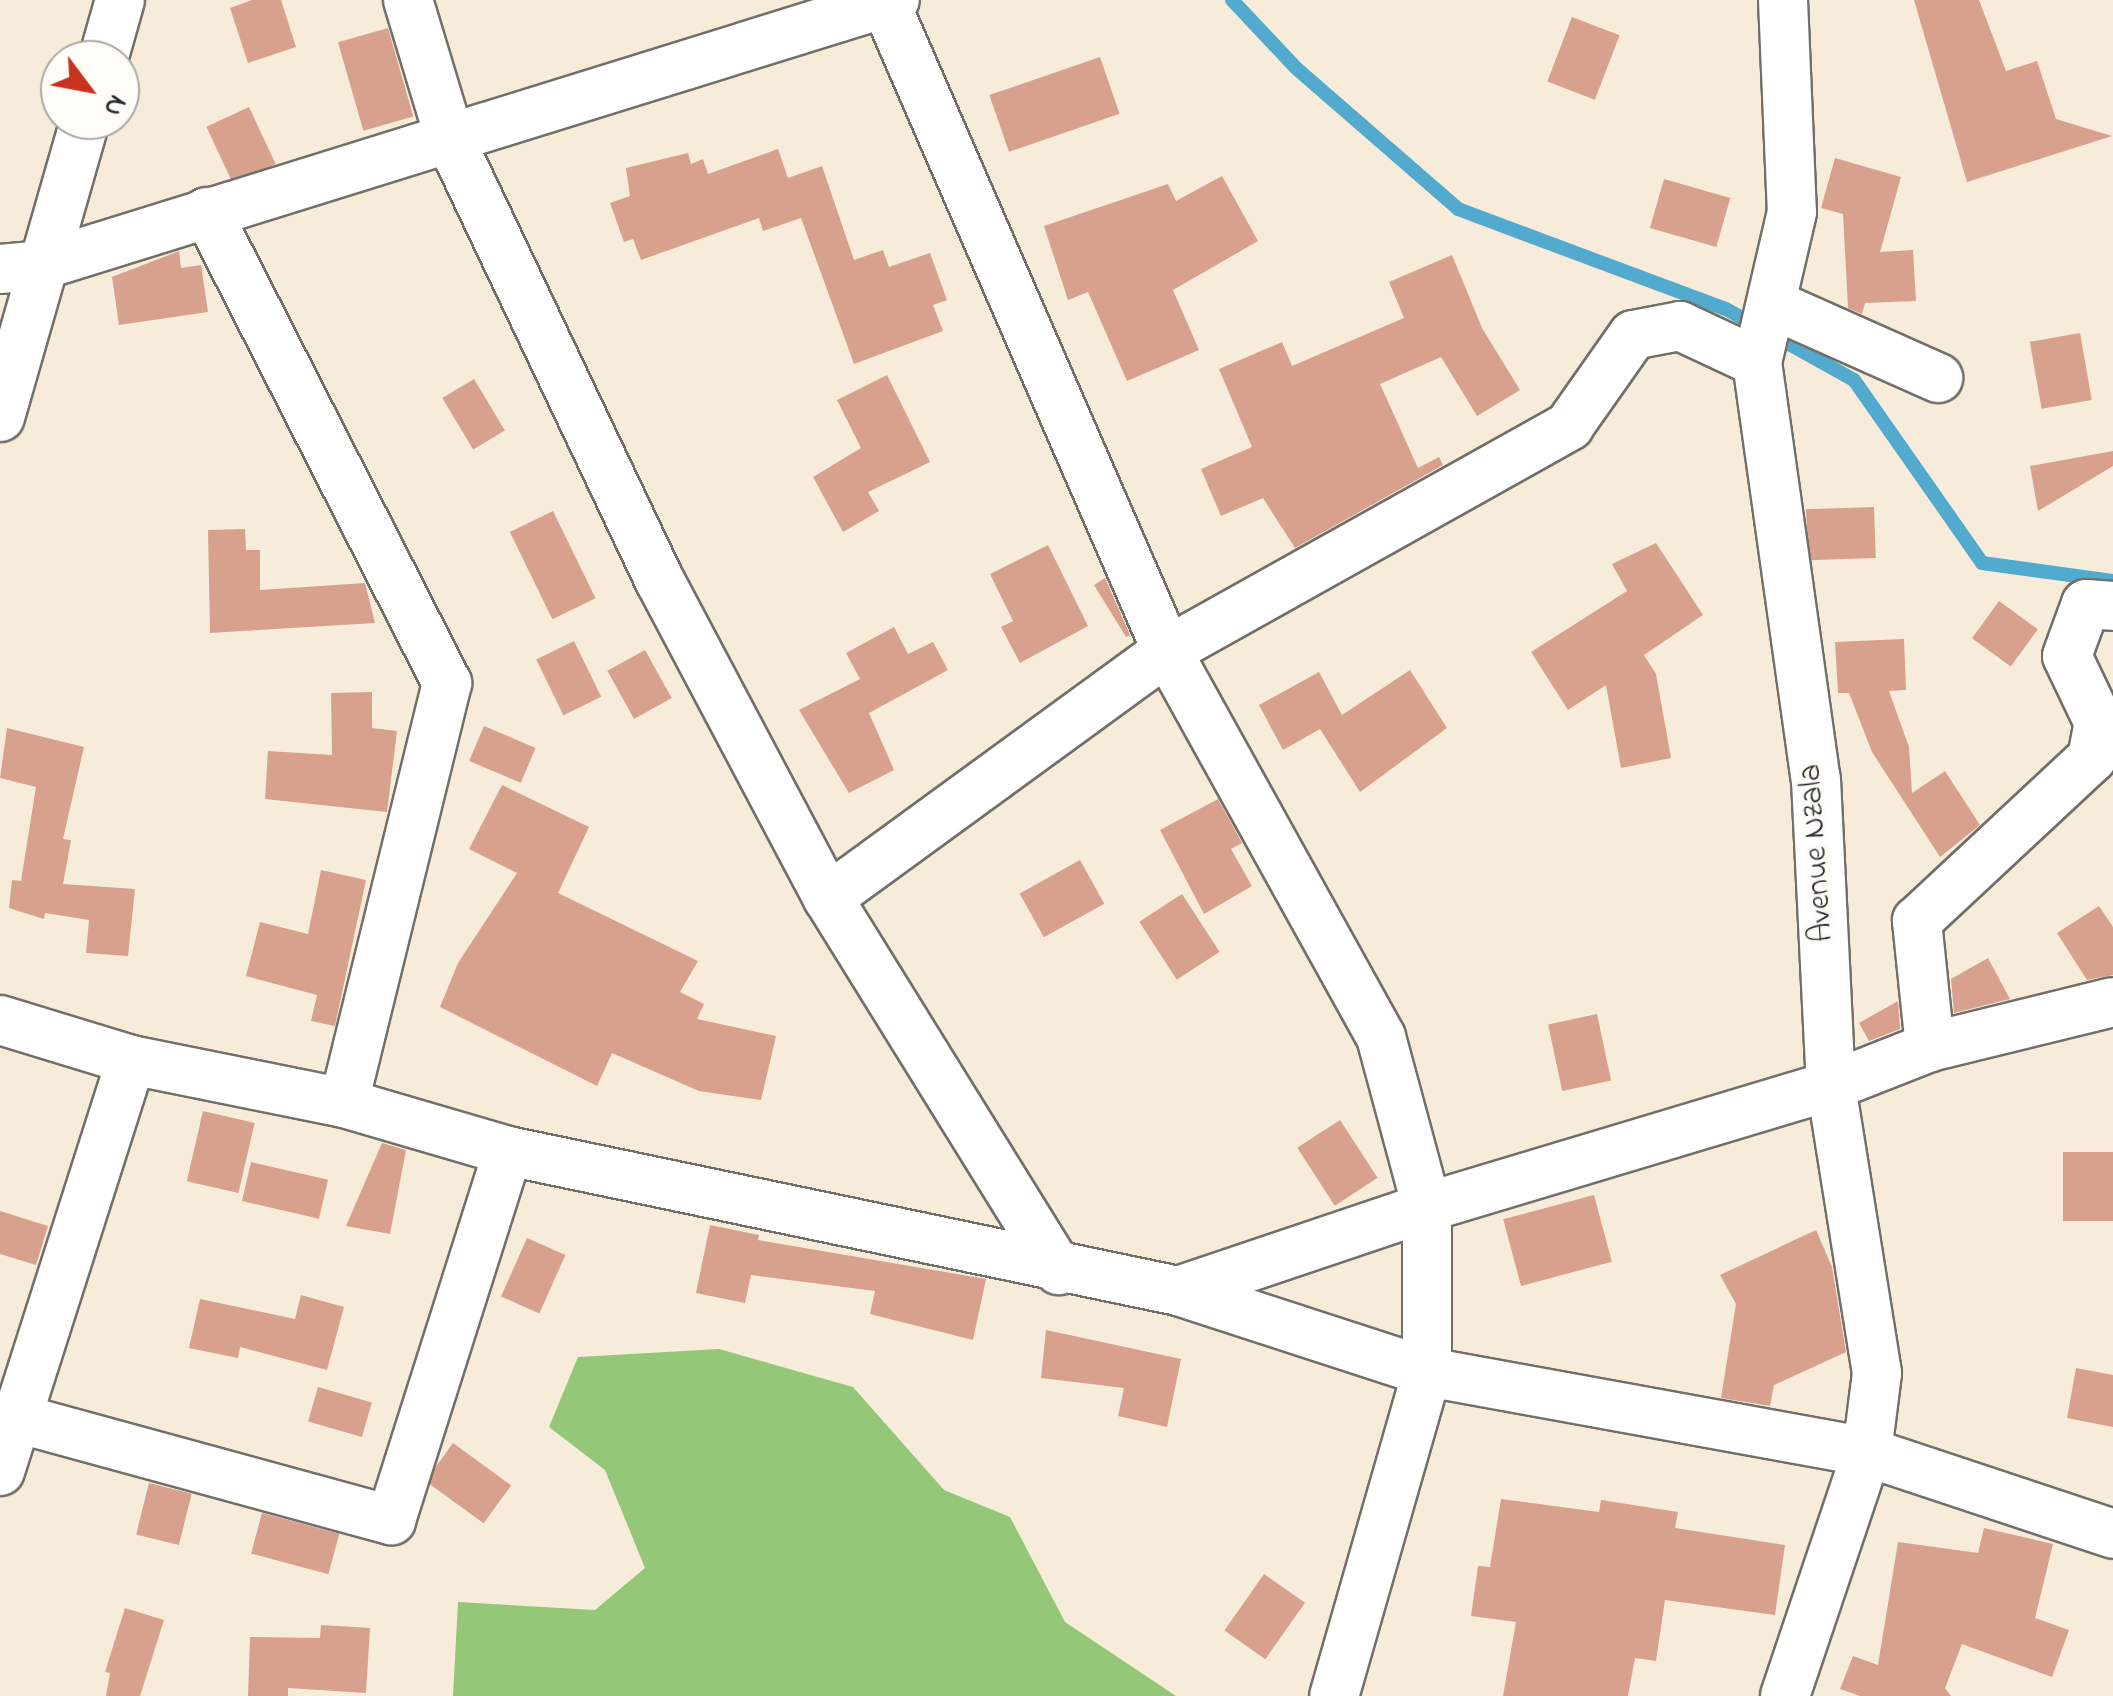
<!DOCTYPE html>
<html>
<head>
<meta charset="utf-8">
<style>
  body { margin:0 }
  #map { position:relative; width:2113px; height:1696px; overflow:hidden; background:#f7ecda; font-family:"Indie Flower",sans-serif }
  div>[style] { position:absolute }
  .green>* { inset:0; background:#95c778 }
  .stream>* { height:14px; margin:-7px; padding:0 7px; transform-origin:7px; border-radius:7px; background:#52aacf }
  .building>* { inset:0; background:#d8a18e; transform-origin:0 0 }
  .roads { filter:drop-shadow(2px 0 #726f68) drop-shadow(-2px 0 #726f68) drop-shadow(0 2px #726f68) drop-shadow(0 -2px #726f68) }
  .minor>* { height:48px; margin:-24px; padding:0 24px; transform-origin:24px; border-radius:24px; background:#fff }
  span { translate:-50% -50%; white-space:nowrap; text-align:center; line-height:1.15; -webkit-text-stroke:8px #fdfcf7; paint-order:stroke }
  .street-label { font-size:32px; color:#2b2b2b }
  .north { position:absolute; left:40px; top:40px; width:100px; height:100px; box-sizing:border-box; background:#fdfcf7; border:2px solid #a9a8a5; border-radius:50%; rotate:122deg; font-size:28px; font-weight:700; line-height:40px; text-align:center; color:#2b2b2b }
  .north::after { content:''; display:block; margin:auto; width:35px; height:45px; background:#c8321e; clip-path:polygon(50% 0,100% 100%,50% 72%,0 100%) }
</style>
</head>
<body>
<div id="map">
  <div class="green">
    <i style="clip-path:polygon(719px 1349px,853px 1387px,944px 1490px,1010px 1517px,1065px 1622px,1176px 1696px,453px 1696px,458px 1602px,595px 1610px,645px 1568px,605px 1470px,549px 1427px,578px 1357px)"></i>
  </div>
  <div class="stream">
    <i style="left:1232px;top:0;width:93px;rotate:46.7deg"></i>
    <i style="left:1296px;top:68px;width:215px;rotate:41deg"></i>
    <i style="left:1458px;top:209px;width:286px;rotate:20.5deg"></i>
    <i style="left:1726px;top:309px;width:146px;rotate:29deg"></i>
    <i style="left:1854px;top:380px;width:223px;rotate:55deg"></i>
    <i style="left:1982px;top:563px;width:132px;rotate:7.8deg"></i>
  </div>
  <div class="building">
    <i style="clip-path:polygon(252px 0,281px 0,296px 47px,248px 63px,230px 8px)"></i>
    <i style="clip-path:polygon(1914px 0,1979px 0,2006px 71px,2037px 61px,2056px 119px,2112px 136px,1967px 182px)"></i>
    <i style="left:1572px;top:17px;width:51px;height:69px;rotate:21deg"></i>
    <i style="left:388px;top:28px;width:92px;height:52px;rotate:74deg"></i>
    <i style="left:1100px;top:57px;width:60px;height:117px;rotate:71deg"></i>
    <i style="left:249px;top:107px;width:63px;height:47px;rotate:65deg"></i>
    <i style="clip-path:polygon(778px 149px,788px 178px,822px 166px,854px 260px,883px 250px,889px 267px,930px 253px,947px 300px,933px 305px,943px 331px,854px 364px,801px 218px,763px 231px,759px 218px,641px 260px,633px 239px,624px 242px,610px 203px,630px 196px,626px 168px,688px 153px,691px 164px,703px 159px,708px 174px)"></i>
    <i style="clip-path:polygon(1835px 158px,1901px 177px,1880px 252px,1913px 250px,1916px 301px,1865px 303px,1862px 314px,1848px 308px,1843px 214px,1821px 208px)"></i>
    <i style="clip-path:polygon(1222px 176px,1258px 241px,1173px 290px,1199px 350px,1127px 381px,1088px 292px,1068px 300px,1044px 226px,1168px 184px,1176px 201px)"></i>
    <i style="left:1664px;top:179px;width:69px;height:51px;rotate:16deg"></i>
    <i style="clip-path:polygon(179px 251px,181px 268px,201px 265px,208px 312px,119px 325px,112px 277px)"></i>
    <i style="clip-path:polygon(1452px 255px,1482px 328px,1520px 390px,1477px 416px,1441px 357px,1380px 384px,1418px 468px,1439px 457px,1443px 465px,1295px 548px,1263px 498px,1221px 516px,1201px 469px,1252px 447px,1219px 369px,1282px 342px,1292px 366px,1404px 318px,1389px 282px)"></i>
    <i style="left:2080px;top:333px;width:68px;height:51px;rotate:80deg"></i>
    <i style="clip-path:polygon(887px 375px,930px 462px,868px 492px,879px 511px,843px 532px,813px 477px,861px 448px,837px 400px)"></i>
    <i style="left:474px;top:379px;width:60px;height:37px;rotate:59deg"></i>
    <i style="clip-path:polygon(2113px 451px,2113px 466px,2038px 511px,2030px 466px)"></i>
    <i style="left:1874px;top:507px;width:51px;height:68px;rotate:88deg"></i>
    <i style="left:553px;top:511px;width:97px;height:48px;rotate:64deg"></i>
    <i style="clip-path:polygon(245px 529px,246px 550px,260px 550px,260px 590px,365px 583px,375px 623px,210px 633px,208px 530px)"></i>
    <i style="clip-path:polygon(1656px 543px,1703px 615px,1644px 655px,1656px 674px,1671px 758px,1621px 768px,1606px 685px,1568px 710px,1531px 652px,1627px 591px,1612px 564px)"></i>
    <i style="clip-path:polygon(1048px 545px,1088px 626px,1020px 663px,1001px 627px,1013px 621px,990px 574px)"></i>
    <i style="clip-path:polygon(1105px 578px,1130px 635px,1126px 637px,1094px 585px)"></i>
    <i style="left:1999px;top:601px;width:48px;height:46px;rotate:36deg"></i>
    <i style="clip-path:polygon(894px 627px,908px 654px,933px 642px,948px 670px,869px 713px,894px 770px,849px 793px,799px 710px,860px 679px,846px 653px)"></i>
    <i style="clip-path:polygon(1904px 639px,1906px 690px,1889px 691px,1909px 747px,1912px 793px,1945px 771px,1980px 825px,1940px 857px,1872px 752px,1849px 693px,1838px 693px,1835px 642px)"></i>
    <i style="left:574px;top:641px;width:62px;height:42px;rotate:64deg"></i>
    <i style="left:645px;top:650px;width:55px;height:43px;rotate:61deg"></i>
    <i style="clip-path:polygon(1410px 670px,1447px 728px,1360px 792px,1320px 729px,1283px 750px,1259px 705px,1319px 672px,1342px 715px)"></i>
    <i style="clip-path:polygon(372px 692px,372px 728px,397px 731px,387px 812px,265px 799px,268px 751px,332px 755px,331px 693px)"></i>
    <i style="left:484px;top:726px;width:56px;height:38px;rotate:23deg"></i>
    <i style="clip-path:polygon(7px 728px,84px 747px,63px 839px,71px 840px,63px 884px,135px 889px,128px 956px,86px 953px,89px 920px,45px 913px,44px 919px,9px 908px,12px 880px,21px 881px,36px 787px,0 778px)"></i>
    <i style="clip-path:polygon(502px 785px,589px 827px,558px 893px,698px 961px,680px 992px,704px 1004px,697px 1019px,776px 1036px,761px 1100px,699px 1091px,612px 1053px,597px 1086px,440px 1007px,458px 963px,517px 873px,469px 849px)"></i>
    <i style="clip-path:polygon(1218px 799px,1242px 843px,1231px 849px,1252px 886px,1204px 914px,1160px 830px)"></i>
    <i style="left:1080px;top:860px;width:50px;height:69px;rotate:61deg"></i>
    <i style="clip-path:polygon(321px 870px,366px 880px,335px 1026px,311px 1021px,317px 995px,246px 976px,260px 922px,308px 934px)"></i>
    <i style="left:1182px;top:894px;width:69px;height:51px;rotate:57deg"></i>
    <i style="clip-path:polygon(2099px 906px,2113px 927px,2113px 975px,2087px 980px,2057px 933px)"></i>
    <i style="clip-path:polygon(1988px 958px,2010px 999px,1954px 1013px,1951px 979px)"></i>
    <i style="clip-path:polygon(1898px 1001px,1900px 1029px,1869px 1041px,1859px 1023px)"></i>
    <i style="left:1597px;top:1014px;width:68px;height:50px;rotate:78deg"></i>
    <i style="left:203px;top:1111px;width:53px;height:72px;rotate:13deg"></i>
    <i style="left:1340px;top:1120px;width:69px;height:51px;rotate:57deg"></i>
    <i style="clip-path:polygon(382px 1143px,406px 1150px,390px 1234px,346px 1226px)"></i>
    <i style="left:2113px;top:1152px;width:69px;height:50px;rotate:90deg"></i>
    <i style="left:251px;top:1162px;width:79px;height:40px;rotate:13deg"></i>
    <i style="left:1594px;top:1195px;width:69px;height:94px;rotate:75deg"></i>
    <i style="clip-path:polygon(0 1211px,48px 1226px,36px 1265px,0 1254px)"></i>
    <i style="clip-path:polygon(710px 1225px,759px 1235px,758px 1240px,986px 1279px,973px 1340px,870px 1314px,875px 1291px,751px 1275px,745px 1303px,696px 1293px)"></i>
    <i style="clip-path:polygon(1816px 1230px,1832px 1267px,1846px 1352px,1774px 1385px,1770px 1406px,1721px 1398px,1736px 1304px,1720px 1275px)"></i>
    <i style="left:527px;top:1238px;width:42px;height:64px;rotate:24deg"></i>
    <i style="clip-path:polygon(301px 1295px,344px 1307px,327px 1370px,240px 1347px,238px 1358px,189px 1348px,200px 1299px,295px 1319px)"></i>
    <i style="clip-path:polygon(1046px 1330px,1181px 1359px,1167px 1427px,1118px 1416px,1124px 1388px,1041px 1378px)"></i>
    <i style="clip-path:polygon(2076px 1368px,2113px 1375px,2113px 1427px,2067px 1418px)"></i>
    <i style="left:318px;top:1387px;width:56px;height:36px;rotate:16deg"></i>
    <i style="left:453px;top:1443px;width:72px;height:47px;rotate:36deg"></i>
    <i style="left:149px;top:1483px;width:44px;height:53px;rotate:14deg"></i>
    <i style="clip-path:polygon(1501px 1499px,1599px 1512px,1601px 1500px,1678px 1512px,1675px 1528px,1785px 1545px,1775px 1615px,1665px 1600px,1656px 1661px,1635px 1658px,1628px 1696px,1503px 1696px,1516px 1622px,1471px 1616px,1478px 1566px,1490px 1567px)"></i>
    <i style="left:262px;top:1513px;width:80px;height:42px;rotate:15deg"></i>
    <i style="clip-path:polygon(1984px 1528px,2053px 1544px,2035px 1618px,2069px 1630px,2052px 1677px,1962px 1644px,1945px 1688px,1951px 1696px,1860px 1696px,1840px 1689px,1853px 1656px,1878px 1665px,1898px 1542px,1978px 1553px)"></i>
    <i style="left:1264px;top:1574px;width:50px;height:69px;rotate:35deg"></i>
    <i style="clip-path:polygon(125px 1608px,164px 1620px,140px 1696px,106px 1696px,110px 1673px,105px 1672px)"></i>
    <i style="clip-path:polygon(321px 1625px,370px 1628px,366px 1693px,288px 1688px,288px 1696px,248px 1696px,250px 1637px,320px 1638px)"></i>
  </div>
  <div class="roads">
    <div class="minor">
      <i style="left:408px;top:0;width:145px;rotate:73.2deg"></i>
      <i style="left:450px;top:139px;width:489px;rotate:64.6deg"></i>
      <i style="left:660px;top:581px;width:359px;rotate:62.1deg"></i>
      <i style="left:828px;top:898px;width:438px;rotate:58.2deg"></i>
      <i style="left:1783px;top:0;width:212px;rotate:87.6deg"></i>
      <i style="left:1792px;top:212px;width:154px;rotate:103.1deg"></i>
      <i style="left:1757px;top:362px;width:422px;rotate:82deg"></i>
      <i style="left:1816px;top:780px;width:306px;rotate:87.2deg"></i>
      <i style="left:1831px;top:1086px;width:291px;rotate:80.9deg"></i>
      <i style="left:1877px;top:1373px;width:80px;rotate:97.2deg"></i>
      <i style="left:1867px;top:1452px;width:257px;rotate:108.6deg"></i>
      <i style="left:886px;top:5px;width:704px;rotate:66.49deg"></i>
      <i style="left:1167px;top:651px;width:441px;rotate:61deg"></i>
      <i style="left:1381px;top:1037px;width:176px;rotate:74.9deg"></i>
      <i style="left:1427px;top:1207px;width:165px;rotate:90deg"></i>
      <i style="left:1427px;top:1372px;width:337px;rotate:106deg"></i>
      <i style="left:103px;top:60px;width:62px;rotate:-74.2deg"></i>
      <i style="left:207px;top:212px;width:529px;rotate:63deg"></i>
      <i style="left:447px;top:683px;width:432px;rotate:103.8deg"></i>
      <i style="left:0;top:269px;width:42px;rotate:-5.4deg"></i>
      <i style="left:42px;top:265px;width:893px;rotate:-17.26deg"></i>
      <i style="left:1772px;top:304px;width:182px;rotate:24deg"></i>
      <i style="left:0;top:417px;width:309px;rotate:-74deg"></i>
      <i style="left:828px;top:898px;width:419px;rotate:-36.1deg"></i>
      <i style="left:1167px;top:651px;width:461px;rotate:-29.2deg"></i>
      <i style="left:1569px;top:426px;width:111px;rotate:-54.9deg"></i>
      <i style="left:1633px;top:335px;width:48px;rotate:-10.8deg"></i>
      <i style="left:1680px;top:326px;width:85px;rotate:25.1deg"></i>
      <i style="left:0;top:1020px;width:137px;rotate:17deg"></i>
      <i style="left:131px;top:1060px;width:217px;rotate:11.4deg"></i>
      <i style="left:344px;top:1103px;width:171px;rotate:16.3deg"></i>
      <i style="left:508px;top:1151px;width:684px;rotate:11.8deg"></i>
      <i style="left:1178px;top:1291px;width:262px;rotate:18deg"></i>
      <i style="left:1427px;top:1372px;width:447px;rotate:10.3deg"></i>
      <i style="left:1867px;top:1452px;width:259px;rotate:18.4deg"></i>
      <i style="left:1930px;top:1047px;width:127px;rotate:-95.9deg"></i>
      <i style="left:1917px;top:921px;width:239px;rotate:-43deg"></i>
      <i style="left:2092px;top:758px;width:36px;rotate:-79deg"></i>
      <i style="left:2099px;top:723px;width:74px;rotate:-115.5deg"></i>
      <i style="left:2067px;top:656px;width:55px;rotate:-69.9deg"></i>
      <i style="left:2086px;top:604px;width:27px;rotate:4deg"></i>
      <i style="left:1178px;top:1291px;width:263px;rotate:-18.6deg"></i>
      <i style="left:1427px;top:1207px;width:422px;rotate:-16.7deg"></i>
      <i style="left:1831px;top:1086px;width:106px;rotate:-21.5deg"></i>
      <i style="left:1930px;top:1047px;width:188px;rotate:-13.8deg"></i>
      <i style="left:17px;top:1418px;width:388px;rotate:15.3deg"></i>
      <i style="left:391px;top:1520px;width:387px;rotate:-72.4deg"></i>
      <i style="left:0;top:1471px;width:431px;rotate:-72.3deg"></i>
    </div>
  </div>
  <div class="street-label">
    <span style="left:1818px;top:853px;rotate:-94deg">Avenue Nzala</span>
  </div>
  <div class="north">N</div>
</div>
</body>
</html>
